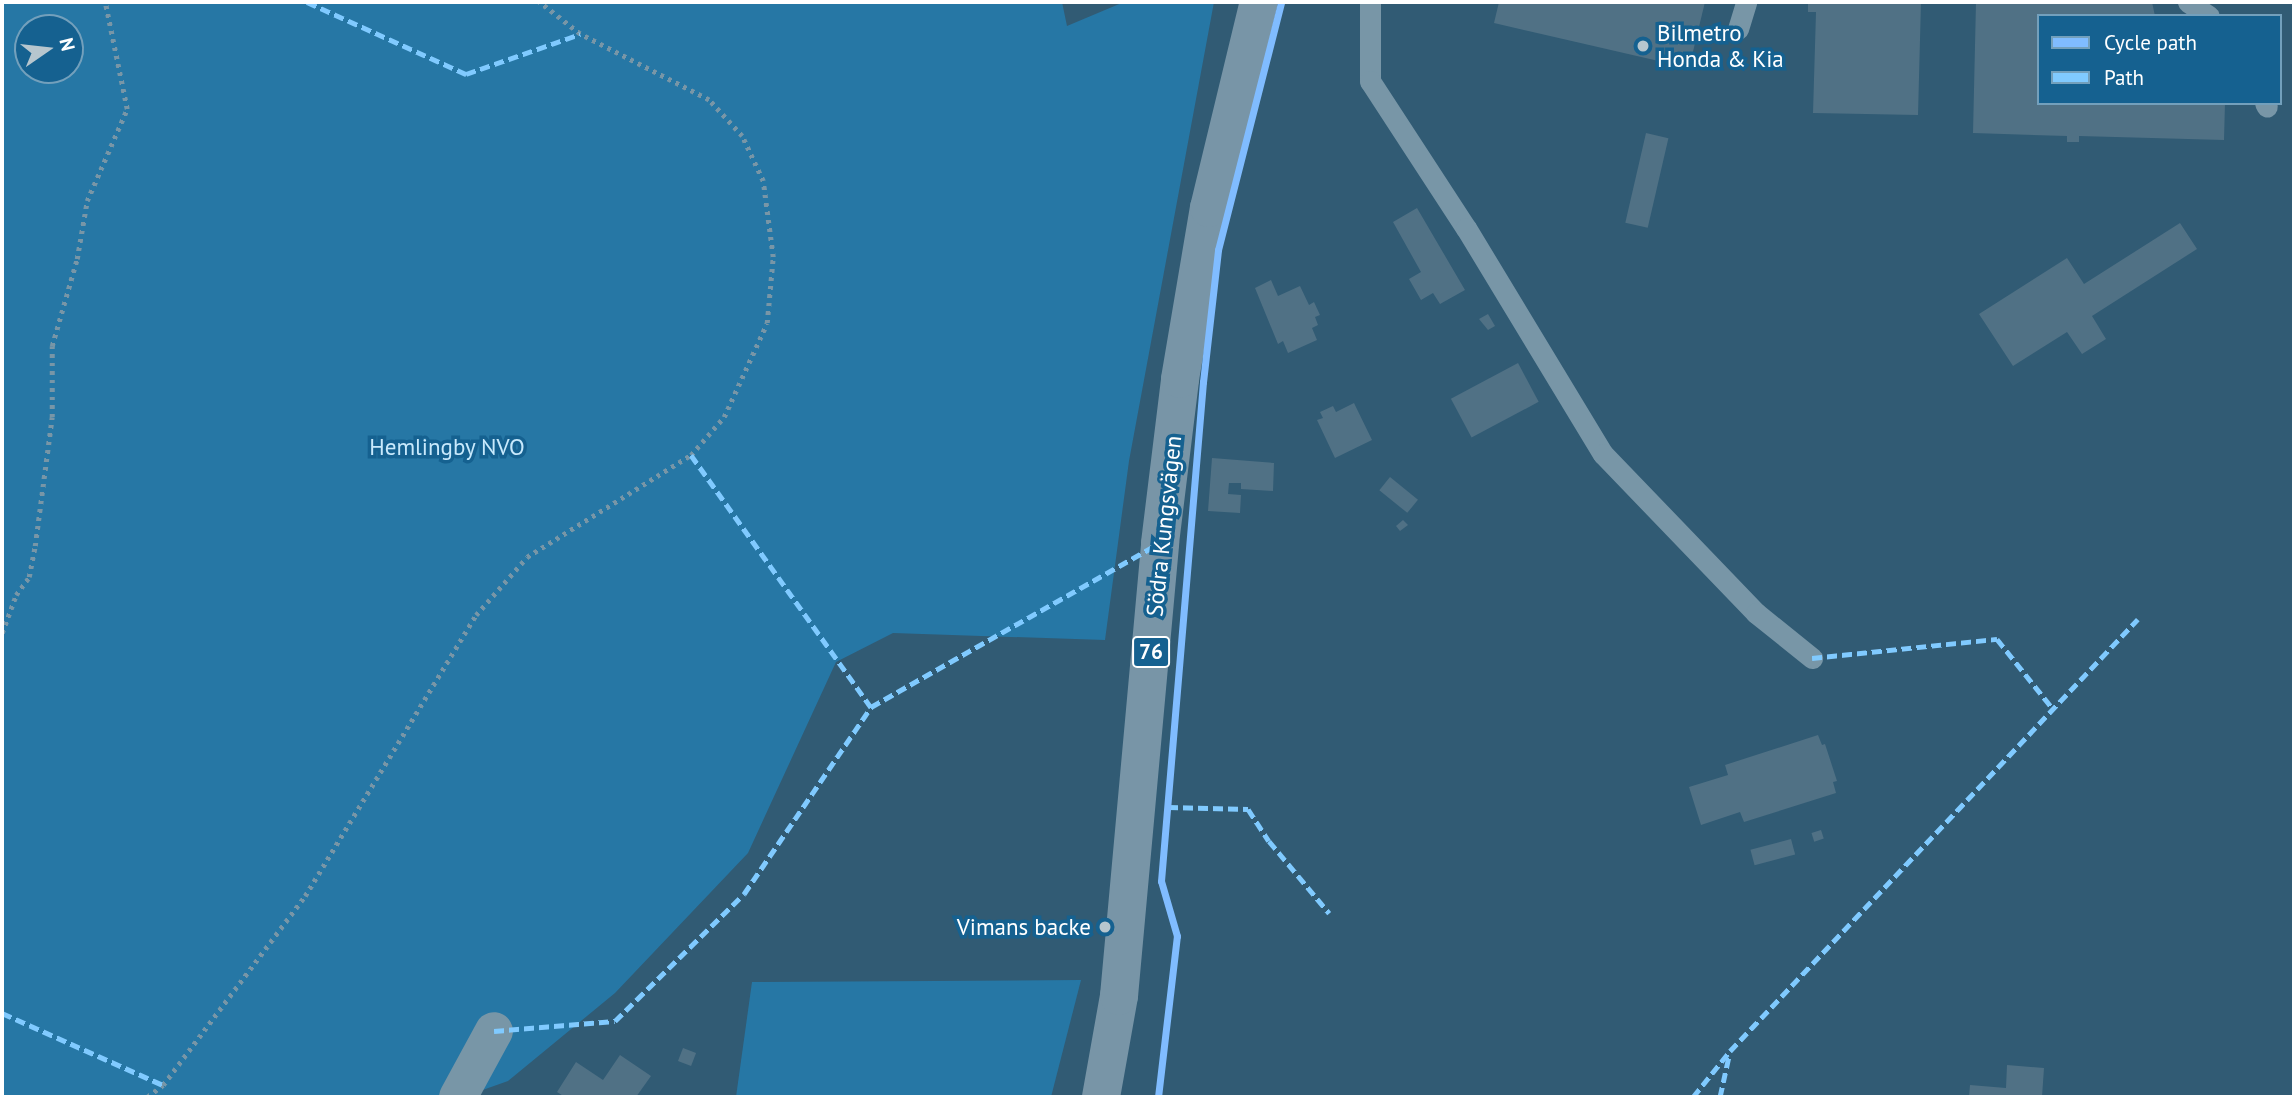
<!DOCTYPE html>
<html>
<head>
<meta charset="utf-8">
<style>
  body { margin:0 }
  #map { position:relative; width:2296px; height:1099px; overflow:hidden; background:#315b74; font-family:"PT Sans",sans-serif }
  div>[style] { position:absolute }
  .green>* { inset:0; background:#2677a5 }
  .building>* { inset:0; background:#507185; transform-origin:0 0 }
  .path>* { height:4.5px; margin-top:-2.25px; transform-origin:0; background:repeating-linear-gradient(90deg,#7896a7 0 3.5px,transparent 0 8.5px) }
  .lane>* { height:21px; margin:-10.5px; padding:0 10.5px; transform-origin:10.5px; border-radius:10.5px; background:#7896a7 }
  .street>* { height:38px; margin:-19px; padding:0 19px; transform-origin:19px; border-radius:19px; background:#7896a7 }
  .primary>* { height:38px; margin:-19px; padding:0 19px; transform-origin:19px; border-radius:19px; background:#7895a7 }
  .quiet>* { height:5px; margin-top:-2.5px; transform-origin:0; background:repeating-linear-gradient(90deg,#80caff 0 10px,transparent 0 15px) }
  .cycleway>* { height:7px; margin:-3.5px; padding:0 3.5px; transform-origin:3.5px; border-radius:3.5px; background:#80bcff }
  .dots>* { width:19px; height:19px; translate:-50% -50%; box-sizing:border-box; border:4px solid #156190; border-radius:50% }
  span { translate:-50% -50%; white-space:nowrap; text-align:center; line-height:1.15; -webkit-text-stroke:7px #156190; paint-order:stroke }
  .shield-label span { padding:2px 5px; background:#156190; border:2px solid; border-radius:5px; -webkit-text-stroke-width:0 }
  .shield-label { font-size:21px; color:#fff; font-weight:700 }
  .poi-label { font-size:23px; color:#fff }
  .left { translate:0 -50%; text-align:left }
  .right { translate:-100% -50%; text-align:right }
  .park-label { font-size:23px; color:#c8e9fc }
  .street-label { font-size:23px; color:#fff }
  .frame { position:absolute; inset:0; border:4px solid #fff; pointer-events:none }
  .legend { position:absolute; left:2037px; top:14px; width:245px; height:91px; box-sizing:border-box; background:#156190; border:2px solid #73a0bc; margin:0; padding:9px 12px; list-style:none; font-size:21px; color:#fff }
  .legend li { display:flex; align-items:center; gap:14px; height:35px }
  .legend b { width:35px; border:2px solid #73a0bc }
  .north { position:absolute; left:14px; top:14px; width:70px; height:70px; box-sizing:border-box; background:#156190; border:2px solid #73a0bc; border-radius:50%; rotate:76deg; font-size:19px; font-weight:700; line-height:28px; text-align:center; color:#fff }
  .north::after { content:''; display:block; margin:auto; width:24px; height:32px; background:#b7c6ce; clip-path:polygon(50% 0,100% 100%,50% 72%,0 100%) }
</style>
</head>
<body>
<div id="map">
  <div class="green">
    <i style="clip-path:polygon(evenodd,2px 2px,1062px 2px,1067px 26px,1124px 2px,1214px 2px,1129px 461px,1105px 640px,893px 633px,836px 662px,748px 853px,615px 993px,508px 1081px,463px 1097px,2px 1097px,2px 2px,28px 28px,70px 28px,70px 70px,28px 70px,28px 28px)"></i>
    <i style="clip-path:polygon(1081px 980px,1051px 1097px,736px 1097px,752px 982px)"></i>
  </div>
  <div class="building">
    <i style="clip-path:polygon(1499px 2px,1705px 2px,1689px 68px,1494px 23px)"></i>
    <i style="clip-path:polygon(1808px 2px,1921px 2px,1918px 115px,1813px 113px,1816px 12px,1808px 12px)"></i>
    <i style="clip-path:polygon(1976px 2px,2152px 2px,2155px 16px,2039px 16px,2039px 103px,2225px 103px,2224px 140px,2079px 136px,2079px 142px,2067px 142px,2067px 136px,1973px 133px)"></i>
    <i style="left:1646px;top:133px;width:23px;height:92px;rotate:13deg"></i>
    <i style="clip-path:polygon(1417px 208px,1465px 290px,1440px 304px,1433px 293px,1421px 300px,1409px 279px,1421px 272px,1393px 222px)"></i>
    <i style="clip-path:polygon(2180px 223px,2197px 249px,2092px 316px,2106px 339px,2082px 354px,2067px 332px,2013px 366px,1979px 314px,2067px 258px,2084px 284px)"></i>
    <i style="clip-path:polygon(1271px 280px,1278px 296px,1300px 286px,1309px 305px,1314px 302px,1320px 315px,1315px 317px,1318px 325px,1312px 328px,1317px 340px,1288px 353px,1283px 341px,1278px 344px,1255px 288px)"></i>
    <i style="clip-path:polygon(1488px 314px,1495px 326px,1488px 330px,1479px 319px)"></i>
    <i style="left:1518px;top:363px;width:44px;height:76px;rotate:62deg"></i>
    <i style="clip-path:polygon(1354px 403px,1372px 440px,1335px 458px,1317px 420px,1323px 418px,1320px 412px,1333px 406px,1336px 412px)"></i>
    <i style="clip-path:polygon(1212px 458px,1274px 463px,1273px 491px,1241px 489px,1241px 483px,1229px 483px,1228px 494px,1241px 495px,1240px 513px,1208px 511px)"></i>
    <i style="left:1390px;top:477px;width:36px;height:17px;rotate:39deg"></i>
    <i style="clip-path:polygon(1403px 520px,1408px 525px,1400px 531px,1396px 526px)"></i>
    <i style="clip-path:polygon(1818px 735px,1822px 745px,1825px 744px,1837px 781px,1833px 782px,1836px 793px,1744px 822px,1740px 812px,1701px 825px,1689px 787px,1728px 775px,1725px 765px)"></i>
    <i style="left:1821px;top:830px;width:9px;height:10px;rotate:72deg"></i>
    <i style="left:1791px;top:839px;width:16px;height:42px;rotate:75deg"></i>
    <i style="left:683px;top:1048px;width:14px;height:14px;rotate:21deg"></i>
    <i style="clip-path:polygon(620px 1055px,651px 1076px,636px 1097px,565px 1097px,557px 1092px,576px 1062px,603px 1080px)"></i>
    <i style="clip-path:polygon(2007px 1065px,2044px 1068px,2042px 1097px,1969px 1097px,1970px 1085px,2006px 1088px)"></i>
  </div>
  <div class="path">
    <i style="left:2px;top:633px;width:40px;rotate:-69.8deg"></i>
    <i style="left:16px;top:595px;width:22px;rotate:-54deg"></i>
    <i style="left:29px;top:577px;width:32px;rotate:-79deg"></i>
    <i style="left:35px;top:546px;width:130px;rotate:-82.5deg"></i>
    <i style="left:52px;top:417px;width:71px;rotate:-90deg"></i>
    <i style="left:52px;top:346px;width:91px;rotate:-74deg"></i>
    <i style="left:77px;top:259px;width:59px;rotate:-80.2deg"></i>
    <i style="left:87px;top:201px;width:100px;rotate:-66.5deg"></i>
    <i style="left:127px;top:109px;width:109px;rotate:-101.6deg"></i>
    <i style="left:147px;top:1097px;width:20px;rotate:-37deg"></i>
    <i style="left:163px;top:1085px;width:236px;rotate:-53.1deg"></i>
    <i style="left:305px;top:896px;width:329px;rotate:-58.7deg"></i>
    <i style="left:476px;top:615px;width:77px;rotate:-48.7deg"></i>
    <i style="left:527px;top:557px;width:193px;rotate:-31.9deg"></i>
    <i style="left:691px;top:455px;width:50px;rotate:-49deg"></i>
    <i style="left:724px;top:417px;width:103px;rotate:-65.4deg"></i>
    <i style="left:767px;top:323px;width:66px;rotate:-84.8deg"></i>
    <i style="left:773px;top:257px;width:77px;rotate:-97.5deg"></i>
    <i style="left:763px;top:181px;width:50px;rotate:-115deg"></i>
    <i style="left:742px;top:136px;width:49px;rotate:-132.5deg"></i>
    <i style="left:709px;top:100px;width:145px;rotate:-152.9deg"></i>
    <i style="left:580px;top:34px;width:52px;rotate:-142deg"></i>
  </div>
  <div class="lane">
    <i style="left:1370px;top:2px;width:79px;rotate:90deg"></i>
    <i style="left:1370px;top:81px;width:176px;rotate:56.9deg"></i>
    <i style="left:1466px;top:228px;width:264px;rotate:58.8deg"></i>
    <i style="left:1603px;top:454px;width:221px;rotate:46.1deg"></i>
    <i style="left:1756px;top:613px;width:72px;rotate:38.8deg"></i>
    <i style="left:2188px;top:2px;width:25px;rotate:34deg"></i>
    <i style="left:1738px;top:29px;width:28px;rotate:-73deg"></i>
    <i style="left:2265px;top:103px;width:4px;rotate:63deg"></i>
  </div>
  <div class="street">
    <i style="left:458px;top:1097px;width:75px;rotate:-61.4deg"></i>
  </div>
  <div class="primary">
    <i style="left:1101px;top:1097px;width:103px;rotate:-79.9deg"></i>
    <i style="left:1119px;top:996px;width:455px;rotate:-84.8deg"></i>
    <i style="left:1160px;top:543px;width:165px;rotate:-83deg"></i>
    <i style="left:1180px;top:379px;width:173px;rotate:-80.4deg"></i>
    <i style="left:1209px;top:208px;width:212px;rotate:-76.4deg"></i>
  </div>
  <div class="quiet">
    <i style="left:307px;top:2px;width:175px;rotate:24.4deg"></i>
    <i style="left:466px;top:74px;width:121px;rotate:-19.3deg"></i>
    <i style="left:691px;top:455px;width:310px;rotate:54.5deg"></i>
    <i style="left:1812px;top:658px;width:186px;rotate:-5.9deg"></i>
    <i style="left:1997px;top:639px;width:90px;rotate:51.3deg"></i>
    <i style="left:1168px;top:807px;width:80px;rotate:1.4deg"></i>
    <i style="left:1248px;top:809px;width:38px;rotate:57deg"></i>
    <i style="left:1269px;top:841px;width:94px;rotate:50.2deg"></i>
    <i style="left:2px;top:1013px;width:176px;rotate:24.1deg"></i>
    <i style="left:494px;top:1031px;width:121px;rotate:-4.7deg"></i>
    <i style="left:615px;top:1021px;width:181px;rotate:-44.6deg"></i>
    <i style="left:744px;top:894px;width:226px;rotate:-55.8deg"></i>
    <i style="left:871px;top:707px;width:332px;rotate:-29.6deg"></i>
    <i style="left:1693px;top:1097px;width:59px;rotate:-51.2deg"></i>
    <i style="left:1730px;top:1051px;width:594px;rotate:-46.64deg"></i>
    <i style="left:1720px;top:1097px;width:42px;rotate:-77.6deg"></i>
  </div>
  <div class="cycleway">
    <i style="left:1158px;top:1097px;width:162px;rotate:-83.3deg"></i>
    <i style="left:1177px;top:936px;width:57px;rotate:-106.2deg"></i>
    <i style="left:1161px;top:881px;width:501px;rotate:-85.19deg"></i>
    <i style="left:1203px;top:382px;width:133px;rotate:-83.5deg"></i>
    <i style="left:1218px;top:250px;width:256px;rotate:-75.7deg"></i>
  </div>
  <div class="dots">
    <i style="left:1643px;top:46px;background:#b7c6ce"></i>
    <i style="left:1105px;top:927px;background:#b7c6ce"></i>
  </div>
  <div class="shield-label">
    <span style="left:1151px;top:652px">76</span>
  </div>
  <div class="poi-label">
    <span class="left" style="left:1657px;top:46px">Bilmetro<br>Honda &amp; Kia</span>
    <span class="right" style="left:1091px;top:927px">Vimans backe</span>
  </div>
  <div class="park-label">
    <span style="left:447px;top:447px">Hemlingby NVO</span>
  </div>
  <div class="street-label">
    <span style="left:1164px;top:526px;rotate:-84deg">Södra Kungsvägen</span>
  </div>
  <div class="frame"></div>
  <ul class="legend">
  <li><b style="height:9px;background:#80bcff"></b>Cycle path</li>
  <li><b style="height:9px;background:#80caff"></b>Path</li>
  </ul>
  <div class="north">N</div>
</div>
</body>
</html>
